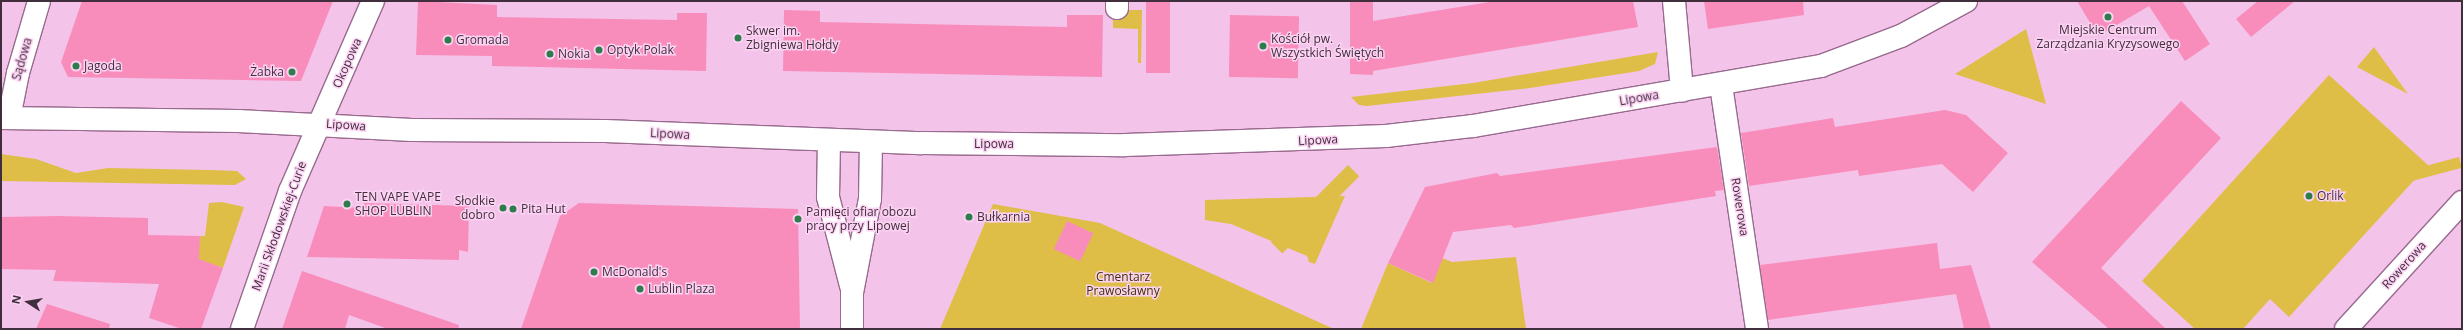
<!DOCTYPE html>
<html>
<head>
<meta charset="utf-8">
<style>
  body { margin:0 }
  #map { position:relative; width:2463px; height:330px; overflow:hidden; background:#f4c3ea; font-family:"Open Sans",sans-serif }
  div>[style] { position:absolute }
  .green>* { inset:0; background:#debe47; transform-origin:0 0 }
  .building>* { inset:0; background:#f88dbb; transform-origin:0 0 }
  .roads { filter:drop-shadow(1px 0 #976a8e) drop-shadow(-1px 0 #976a8e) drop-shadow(0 1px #976a8e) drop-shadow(0 -1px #976a8e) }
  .street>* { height:22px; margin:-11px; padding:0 11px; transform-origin:11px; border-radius:11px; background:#fff }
  .secondary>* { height:22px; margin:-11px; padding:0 11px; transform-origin:11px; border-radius:11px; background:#fff }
  .dots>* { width:11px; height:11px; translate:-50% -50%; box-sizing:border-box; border:2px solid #fcd3f3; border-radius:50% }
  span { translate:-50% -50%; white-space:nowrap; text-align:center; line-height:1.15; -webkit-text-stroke:3px #fcd3f3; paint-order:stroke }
  .poi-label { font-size:12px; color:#412e3d }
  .left { translate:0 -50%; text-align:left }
  .right { translate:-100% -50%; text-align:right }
  .street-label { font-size:12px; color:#412e3d }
  .park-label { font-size:12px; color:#3d3100 }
  .frame { position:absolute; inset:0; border:2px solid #412e3d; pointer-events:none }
  .north { position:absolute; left:8px; top:282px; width:40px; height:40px; -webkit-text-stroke:3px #fcd3f3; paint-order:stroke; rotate:282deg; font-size:11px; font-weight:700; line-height:16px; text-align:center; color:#412e3d }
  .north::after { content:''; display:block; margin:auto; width:14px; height:18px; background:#412e3d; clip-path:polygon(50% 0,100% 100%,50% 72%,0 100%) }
</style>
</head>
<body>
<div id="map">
  <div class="green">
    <i style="clip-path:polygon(1113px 10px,1142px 10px,1141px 63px,1138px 63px,1138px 29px,1113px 28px)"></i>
    <i style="clip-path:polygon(2026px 29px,2046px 104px,1955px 74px)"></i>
    <i style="clip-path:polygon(2374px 47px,2408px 94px,2357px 67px)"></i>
    <i style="clip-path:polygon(1658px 52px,1655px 64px,1639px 71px,1530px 88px,1367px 106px,1359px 105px,1351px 97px,1473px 83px)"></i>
    <i style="clip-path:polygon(2329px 75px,2428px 165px,2289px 317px,2270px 299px,2243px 329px,2195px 329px,2142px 281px)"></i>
    <i style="clip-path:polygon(1px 154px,36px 159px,76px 173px,108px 168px,210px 170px,237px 171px,246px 179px,235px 185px,1px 181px)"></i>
    <i style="left:2459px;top:157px;width:11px;height:175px;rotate:75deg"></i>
    <i style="left:1348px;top:165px;width:16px;height:109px;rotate:45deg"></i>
    <i style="clip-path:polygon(1345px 196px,1315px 264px,1309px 262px,1307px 256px,1231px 224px,1205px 220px,1205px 200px)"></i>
    <i style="clip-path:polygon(222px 202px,244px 207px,223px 268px,197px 259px,200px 236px,205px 236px,209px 203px)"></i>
    <i style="clip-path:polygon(993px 204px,1100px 223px,1334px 329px,940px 329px)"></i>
    <i style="clip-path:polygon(1516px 257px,1526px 329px,1361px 329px,1388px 263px,1432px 283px,1442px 258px,1452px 262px)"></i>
  </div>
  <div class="building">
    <i style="clip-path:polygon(82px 1px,333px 1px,301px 81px,68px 77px,61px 62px)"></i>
    <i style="clip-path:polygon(418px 1px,497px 5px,497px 17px,677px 20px,677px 13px,707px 13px,706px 71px,492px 66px,492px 56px,416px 55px)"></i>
    <i style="left:1146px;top:1px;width:24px;height:72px"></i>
    <i style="clip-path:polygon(1350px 1px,1373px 1px,1373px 21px,1496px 1px,1633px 1px,1638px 27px,1373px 71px,1373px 75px,1350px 74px)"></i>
    <i style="clip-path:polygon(1704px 1px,1803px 1px,1804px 15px,1708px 29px)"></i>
    <i style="clip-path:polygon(2077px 1px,2182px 1px,2210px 44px,2185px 61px,2149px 6px,2098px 36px)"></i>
    <i style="clip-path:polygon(2258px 1px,2295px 1px,2251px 37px,2236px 19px)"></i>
    <i style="clip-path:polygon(784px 10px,820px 11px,820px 22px,1067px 27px,1067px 15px,1103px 15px,1102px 77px,783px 71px)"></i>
    <i style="left:1230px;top:15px;width:69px;height:62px;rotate:1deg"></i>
    <i style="clip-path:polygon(2181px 101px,2221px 138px,2101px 268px,2166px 329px,2109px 329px,2032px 262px)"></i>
    <i style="clip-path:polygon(1945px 110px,1966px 115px,2008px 153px,1973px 192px,1942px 164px,1859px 176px,1858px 170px,1749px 186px,1741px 133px,1833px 118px,1835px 127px)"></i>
    <i style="clip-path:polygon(1717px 147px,1724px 190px,1715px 191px,1716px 196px,1514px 228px,1511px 225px,1453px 232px,1433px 283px,1388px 263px,1425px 187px,1497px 173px,1500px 176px)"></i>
    <i style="clip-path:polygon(364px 203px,469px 206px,468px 252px,459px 250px,459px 260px,307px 257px,324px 206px,363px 208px)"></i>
    <i style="clip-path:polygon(579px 203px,798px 209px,800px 329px,521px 329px,560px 216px)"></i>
    <i style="clip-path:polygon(58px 216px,148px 218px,148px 235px,200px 236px,199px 259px,223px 268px,201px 329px,182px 329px,149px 318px,159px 284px,53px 281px,56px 270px,1px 269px,1px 217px)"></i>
    <i style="left:1067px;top:221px;width:29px;height:31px;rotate:25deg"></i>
    <i style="clip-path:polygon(1937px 243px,1940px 269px,1971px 265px,1991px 329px,1964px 329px,1956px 294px,1768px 320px,1760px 265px)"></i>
    <i style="clip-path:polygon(302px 271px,459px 325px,458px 329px,388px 329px,349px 315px,345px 329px,282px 329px)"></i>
    <i style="clip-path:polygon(47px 304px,110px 324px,109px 329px,36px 329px)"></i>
  </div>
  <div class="roads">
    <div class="street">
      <i style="left:1674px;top:1px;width:90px;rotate:84.9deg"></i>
      <i style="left:1117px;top:8px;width:7px;rotate:-90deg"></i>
      <i style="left:1721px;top:85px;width:247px;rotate:81.6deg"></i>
      <i style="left:9px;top:118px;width:46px;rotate:-78.7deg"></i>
      <i style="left:18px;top:73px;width:75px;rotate:-73.7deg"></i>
      <i style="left:829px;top:140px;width:57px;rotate:91deg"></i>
      <i style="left:828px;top:197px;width:92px;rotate:75.5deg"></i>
      <i style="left:242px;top:329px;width:146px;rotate:-70.8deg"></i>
      <i style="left:290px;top:191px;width:207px;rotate:-66.4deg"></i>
      <i style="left:852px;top:329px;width:36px;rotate:-90deg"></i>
      <i style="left:852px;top:293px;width:96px;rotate:-79.2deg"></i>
      <i style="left:870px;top:199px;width:57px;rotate:-89deg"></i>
      <i style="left:2346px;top:329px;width:172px;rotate:-47.6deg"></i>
    </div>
    <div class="secondary">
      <i style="left:1px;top:118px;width:237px;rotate:0.7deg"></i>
      <i style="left:238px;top:121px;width:174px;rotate:3deg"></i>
      <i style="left:412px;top:130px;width:193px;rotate:0.3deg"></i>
      <i style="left:605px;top:131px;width:317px;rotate:2.2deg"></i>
      <i style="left:922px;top:143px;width:203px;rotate:0.6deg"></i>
      <i style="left:1125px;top:145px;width:261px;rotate:-2deg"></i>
      <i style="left:1386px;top:136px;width:88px;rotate:-6.6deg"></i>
      <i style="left:1473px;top:126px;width:353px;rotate:-9.8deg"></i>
      <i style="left:1821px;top:66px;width:85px;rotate:-20.6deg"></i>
      <i style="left:1901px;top:36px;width:74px;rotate:-28.3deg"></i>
    </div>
  </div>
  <div class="dots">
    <i style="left:2108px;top:17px;background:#2c7c4c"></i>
    <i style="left:738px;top:38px;background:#2c7c4c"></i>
    <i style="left:448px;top:40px;background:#2c7c4c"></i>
    <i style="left:1263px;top:46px;background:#2c7c4c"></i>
    <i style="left:599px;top:50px;background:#2c7c4c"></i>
    <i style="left:550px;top:54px;background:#2c7c4c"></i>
    <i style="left:76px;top:66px;background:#2c7c4c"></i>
    <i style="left:292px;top:72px;background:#2c7c4c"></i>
    <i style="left:2309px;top:196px;background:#2c7c4c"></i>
    <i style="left:347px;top:204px;background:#2c7c4c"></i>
    <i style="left:503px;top:208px;background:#2c7c4c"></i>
    <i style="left:513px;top:209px;background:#2c7c4c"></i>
    <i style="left:969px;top:217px;background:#2c7c4c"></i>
    <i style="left:798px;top:219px;background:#2c7c4c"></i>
    <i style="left:594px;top:272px;background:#2c7c4c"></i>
    <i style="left:640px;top:289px;background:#2c7c4c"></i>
  </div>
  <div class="poi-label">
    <span style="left:2108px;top:37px">Miejskie Centrum<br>Zarządzania Kryzysowego</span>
    <span class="left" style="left:746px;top:38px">Skwer im.<br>Zbigniewa Hołdy</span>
    <span class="left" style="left:1271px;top:46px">Kościół pw.<br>Wszystkich Świętych</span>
    <span class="left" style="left:456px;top:40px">Gromada</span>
    <span class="left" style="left:607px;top:50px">Optyk Polak</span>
    <span class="left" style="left:558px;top:54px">Nokia</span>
    <span class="left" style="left:84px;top:66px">Jagoda</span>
    <span class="right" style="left:284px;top:72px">Żabka</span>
    <span class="left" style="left:2317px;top:196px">Orlik</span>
    <span class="left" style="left:355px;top:204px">TEN VAPE VAPE<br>SHOP LUBLIN</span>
    <span class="right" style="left:495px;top:208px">Słodkie<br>dobro</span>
    <span class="left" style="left:521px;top:209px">Pita Hut</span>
    <span class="left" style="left:806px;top:219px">Pamięci ofiar obozu<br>pracy przy Lipowej</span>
    <span class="left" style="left:977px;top:217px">Bułkarnia</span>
    <span class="left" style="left:602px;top:272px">McDonald's</span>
    <span class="left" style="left:648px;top:289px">Lublin Plaza</span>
  </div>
  <div class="street-label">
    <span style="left:22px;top:59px;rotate:-74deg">Sądowa</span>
    <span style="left:347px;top:63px;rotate:-66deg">Okopowa</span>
    <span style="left:1639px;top:98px;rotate:-10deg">Lipowa</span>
    <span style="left:346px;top:125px;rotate:4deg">Lipowa</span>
    <span style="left:670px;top:134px;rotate:3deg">Lipowa</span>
    <span style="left:1318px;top:140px;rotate:-3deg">Lipowa</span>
    <span style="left:994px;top:144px">Lipowa</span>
    <span style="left:1740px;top:207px;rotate:81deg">Rowerowa</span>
    <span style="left:279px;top:226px;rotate:-70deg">Marii Skłodowskiej-Curie</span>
    <span style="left:2404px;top:265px;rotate:-48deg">Rowerowa</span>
  </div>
  <div class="park-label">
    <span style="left:1123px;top:284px">Cmentarz<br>Prawosławny</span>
  </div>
  <div class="frame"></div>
  <div class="north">N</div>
</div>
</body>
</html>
